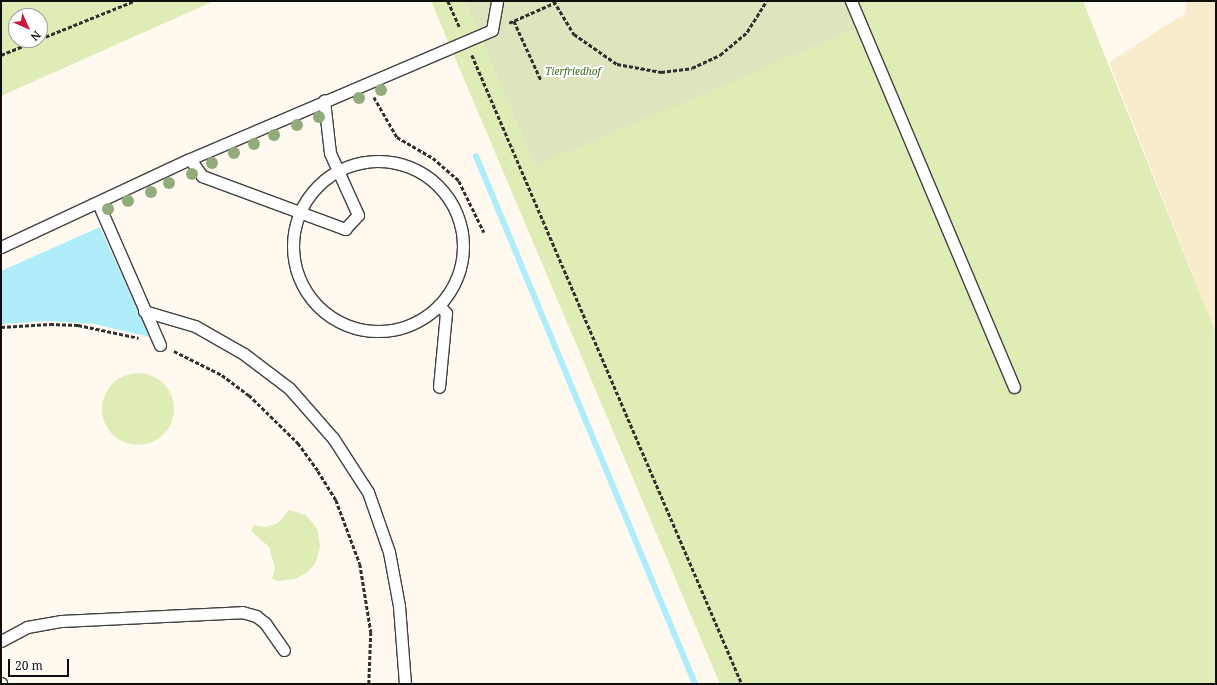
<!DOCTYPE html>
<html>
<head>
<meta charset="utf-8">
<style>
  body { margin:0 }
  #map { position:relative; width:1217px; height:685px; overflow:hidden; background:#fff9f0; font-family:"Noto Serif",serif }
  div>[style] { position:absolute }
  .farmland>* { inset:0; background:#f8eccd }
  .green>* { inset:0; background:#ddedb5 }
  .round { border-radius:50% }
  .cemetery>* { inset:0; background:#dee4be }
  .water>* { inset:0; background:#afedfb }
  .stream>* { height:6px; margin:-3px; padding:0 3px; transform-origin:3px; border-radius:3px; background:#afedfb }
  .path>* { height:2.5px; margin-top:-1.25px; transform-origin:0; background:repeating-linear-gradient(90deg,#303030 0 4px,transparent 0 6px) }
  .roads { filter:drop-shadow(1px 0 #414141) drop-shadow(-1px 0 #414141) drop-shadow(0 1px #414141) drop-shadow(0 -1px #414141) }
  .service>* { height:11px; margin:-5.5px; padding:0 5.5px; transform-origin:5.5px; border-radius:5.5px; background:#fff }
  .service>.ring { margin:-5.5px; padding:0; box-sizing:content-box; background:none; border:11px solid #fff; border-radius:50% }
  .trees>* { width:12px; height:12px; margin:-6px; border-radius:50%; background:#92ab7a }
  span { translate:-50% -50%; white-space:nowrap; text-align:center; line-height:1.15; -webkit-text-stroke:4px #fff; paint-order:stroke }
  .park-label { font-size:10px; color:#396c19; font-style:italic }
  .frame { position:absolute; inset:0; border:2px solid #0e0e0e; pointer-events:none }
  .north { position:absolute; left:8px; top:8px; width:40px; height:40px; box-sizing:border-box; background:#fff; border:1px solid #9f9f9f; border-radius:50%; rotate:135deg; font-size:11px; font-weight:700; line-height:16px; text-align:center; color:#0e0e0e }
  .north::after { content:''; display:block; margin:auto; width:14px; height:18px; background:#ca1a43; clip-path:polygon(50% 0,100% 100%,50% 72%,0 100%) }
  .scale { position:absolute; left:8px; top:659px; width:61px; height:18px; box-sizing:border-box; border:2px solid #0e0e0e; border-top:0; padding-left:5px; font-size:12px; line-height:14px; white-space:nowrap; color:#0e0e0e; -webkit-text-stroke:3px #fff; paint-order:stroke }
</style>
</head>
<body>
<div id="map">
  <div class="farmland">
    <i style="clip-path:polygon(1187px 1px,1216px 1px,1216px 334px,1109px 62px,1186px 13px)"></i>
  </div>
  <div class="green">
    <i style="clip-path:polygon(evenodd,1px 1px,214px 1px,1px 96px,1px 1px,16px 16px,40px 16px,40px 40px,16px 40px,16px 16px)"></i>
    <i style="clip-path:polygon(431px 1px,465px 1px,535px 166px,867px 23px,858px 1px,1083px 1px,1216px 334px,1216px 684px,720px 684px)"></i>
    <i class="round" style="left:102px;top:373px;width:72px;height:72px"></i>
    <i style="clip-path:polygon(289px 510px,305px 515px,313px 523px,318px 531px,320px 547px,316px 562px,308px 572px,295px 579px,279px 581px,272px 579px,275px 568px,269px 547px,251px 531px,254px 525px,266px 527px,278px 523px)"></i>
  </div>
  <div class="cemetery">
    <i style="clip-path:polygon(465px 1px,858px 1px,868px 23px,535px 166px)"></i>
  </div>
  <div class="water">
    <i style="clip-path:polygon(100px 227px,150px 337px,94px 324px,46px 321px,1px 324px,1px 271px)"></i>
  </div>
  <div class="stream">
    <i style="left:476px;top:156px;width:572px;rotate:67.47deg"></i>
  </div>
  <div class="path">
    <i style="left:448px;top:1px;width:30px;rotate:66deg"></i>
    <i style="left:554px;top:1px;width:39px;rotate:59deg"></i>
    <i style="left:574px;top:34px;width:52px;rotate:34.9deg"></i>
    <i style="left:617px;top:64px;width:45px;rotate:10.3deg"></i>
    <i style="left:661px;top:72px;width:31px;rotate:-7deg"></i>
    <i style="left:692px;top:68px;width:31px;rotate:-25deg"></i>
    <i style="left:720px;top:55px;width:35px;rotate:-40deg"></i>
    <i style="left:747px;top:32px;width:36px;rotate:-58deg"></i>
    <i style="left:514px;top:21px;width:65px;rotate:65.4deg"></i>
    <i style="left:509px;top:23px;width:49px;rotate:-24deg"></i>
    <i style="left:40px;top:39px;width:101px;rotate:-22deg"></i>
    <i style="left:1px;top:55px;width:40px;rotate:-22deg"></i>
    <i style="left:472px;top:55px;width:685px;rotate:66.77deg"></i>
    <i style="left:374px;top:97px;width:46px;rotate:60.1deg"></i>
    <i style="left:397px;top:137px;width:42px;rotate:30.3deg"></i>
    <i style="left:433px;top:158px;width:35px;rotate:41deg"></i>
    <i style="left:459px;top:181px;width:57px;rotate:63.9deg"></i>
    <i style="left:1px;top:327px;width:49px;rotate:-3.5deg"></i>
    <i style="left:50px;top:324px;width:28px;rotate:2deg"></i>
    <i style="left:78px;top:325px;width:62px;rotate:12deg"></i>
    <i style="left:174px;top:351px;width:54px;rotate:26.6deg"></i>
    <i style="left:222px;top:375px;width:34px;rotate:37deg"></i>
    <i style="left:249px;top:395px;width:69px;rotate:44.4deg"></i>
    <i style="left:298px;top:443px;width:34px;rotate:54deg"></i>
    <i style="left:318px;top:471px;width:34px;rotate:58deg"></i>
    <i style="left:336px;top:500px;width:68px;rotate:69.4deg"></i>
    <i style="left:360px;top:564px;width:69px;rotate:80.8deg"></i>
    <i style="left:371px;top:632px;width:52px;rotate:92.2deg"></i>
  </div>
  <div class="roads">
    <div class="service">
      <i style="left:851px;top:1px;width:419px;rotate:67.1deg"></i>
      <i style="left:190px;top:159px;width:21px;rotate:55deg"></i>
      <i style="left:202px;top:176px;width:153px;rotate:20.3deg"></i>
      <i style="left:345px;top:229px;width:19px;rotate:-47deg"></i>
      <i style="left:358px;top:215px;width:68px;rotate:-114.3deg"></i>
      <i style="left:330px;top:153px;width:53px;rotate:-96.5deg"></i>
      <i class="ring" style="left:293px;top:161px;width:159px;height:159px"></i>
      <i style="left:98px;top:203px;width:155px;rotate:66.4deg"></i>
      <i style="left:1px;top:247px;width:208px;rotate:-25deg"></i>
      <i style="left:190px;top:159px;width:328px;rotate:-23.1deg"></i>
      <i style="left:492px;top:30px;width:29px;rotate:-80deg"></i>
      <i style="left:439px;top:305px;width:11px;rotate:49deg"></i>
      <i style="left:446px;top:313px;width:74px;rotate:95.4deg"></i>
      <i style="left:144px;top:311px;width:53px;rotate:16.4deg"></i>
      <i style="left:195px;top:326px;width:56px;rotate:29.7deg"></i>
      <i style="left:244px;top:354px;width:56px;rotate:37.1deg"></i>
      <i style="left:289px;top:388px;width:67px;rotate:48.7deg"></i>
      <i style="left:333px;top:438px;width:64px;rotate:57.1deg"></i>
      <i style="left:368px;top:492px;width:64px;rotate:70.7deg"></i>
      <i style="left:389px;top:552px;width:55px;rotate:79.5deg"></i>
      <i style="left:399px;top:606px;width:78px;rotate:85.6deg"></i>
      <i style="left:1px;top:641px;width:30px;rotate:-28deg"></i>
      <i style="left:27px;top:627px;width:35px;rotate:-10deg"></i>
      <i style="left:61px;top:621px;width:181px;rotate:-2.8deg"></i>
      <i style="left:242px;top:612px;width:15px;rotate:16deg"></i>
      <i style="left:256px;top:616px;width:11px;rotate:38deg"></i>
      <i style="left:265px;top:623px;width:33px;rotate:55deg"></i>
      <i style="left:1px;top:683px;width:1px;rotate:90deg"></i>
    </div>
  </div>
  <div class="trees">
    <i style="left:381px;top:90px"></i>
    <i style="left:359px;top:98px"></i>
    <i style="left:319px;top:117px"></i>
    <i style="left:297px;top:125px"></i>
    <i style="left:274px;top:135px"></i>
    <i style="left:254px;top:144px"></i>
    <i style="left:234px;top:153px"></i>
    <i style="left:212px;top:163px"></i>
    <i style="left:192px;top:174px"></i>
    <i style="left:169px;top:183px"></i>
    <i style="left:151px;top:192px"></i>
    <i style="left:128px;top:201px"></i>
    <i style="left:108px;top:209px"></i>
  </div>
  <div class="park-label">
    <span style="left:573px;top:72px">Tierfriedhof</span>
  </div>
  <div class="frame"></div>
  <div class="north">N</div>
  <div class="scale">20 m</div>
</div>
</body>
</html>
